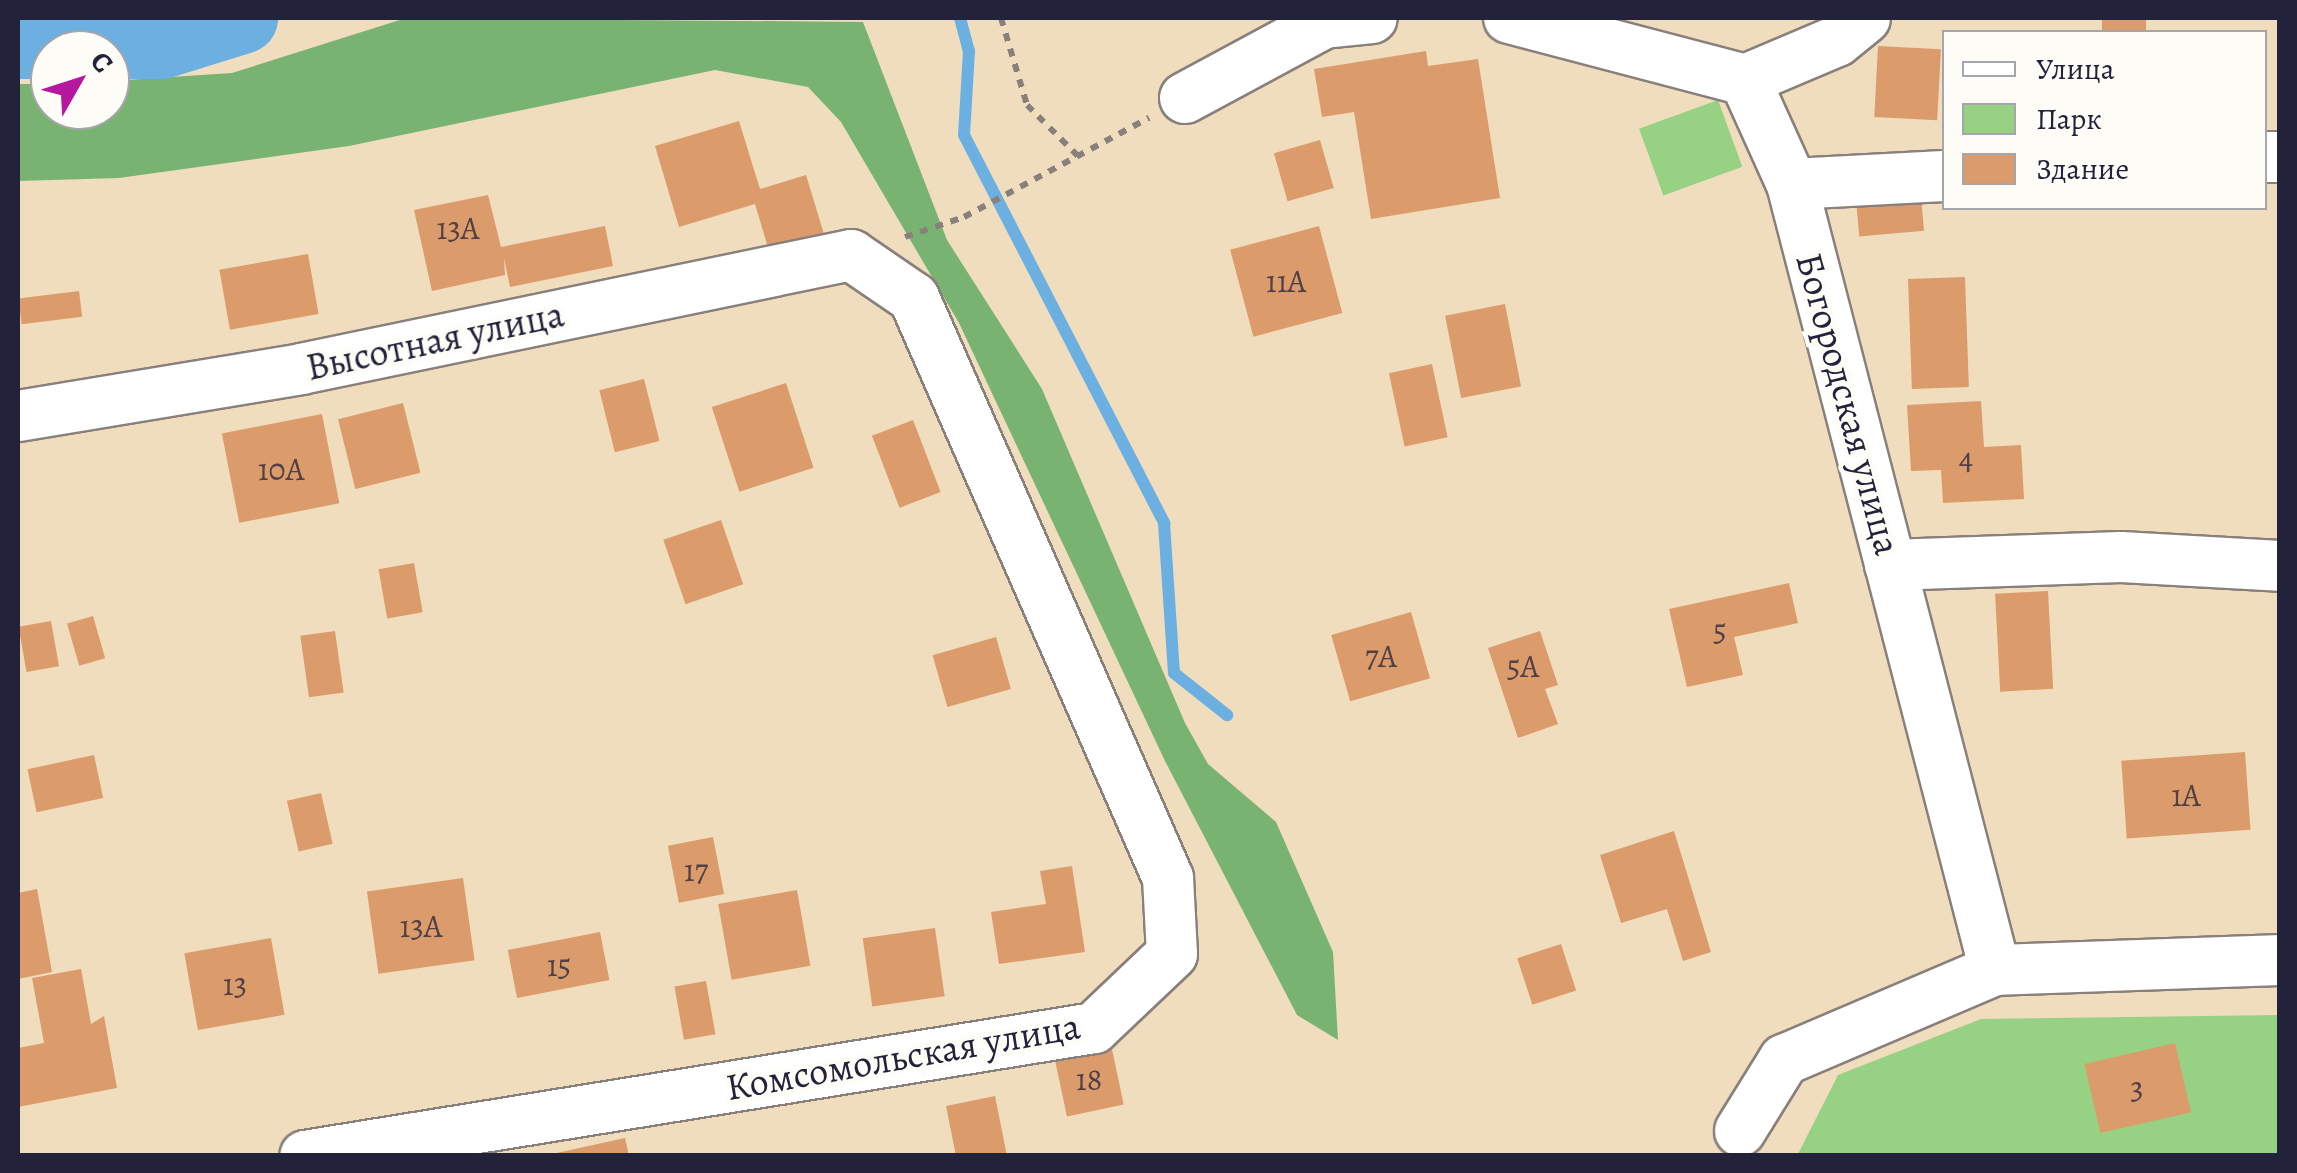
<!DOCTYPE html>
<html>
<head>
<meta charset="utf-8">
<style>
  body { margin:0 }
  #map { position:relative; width:2297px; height:1173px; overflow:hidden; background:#f0ddbd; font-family:Alegreya,serif }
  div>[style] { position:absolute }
  .green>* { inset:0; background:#97d184; transform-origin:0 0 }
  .forest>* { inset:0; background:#79b372 }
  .stream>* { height:12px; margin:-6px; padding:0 6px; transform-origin:6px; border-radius:6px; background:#6bb0e1 }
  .river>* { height:72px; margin:-36px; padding:0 36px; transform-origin:36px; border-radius:36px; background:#6bb0e1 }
  .building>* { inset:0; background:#dc9b6a; transform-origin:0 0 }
  .path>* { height:6px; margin-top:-3px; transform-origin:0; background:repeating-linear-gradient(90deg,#89807c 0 8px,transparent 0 16px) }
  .roads { filter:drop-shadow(2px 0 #89807c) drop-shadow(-2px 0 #89807c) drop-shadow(0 2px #89807c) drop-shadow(0 -2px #89807c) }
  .minor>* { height:50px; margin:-25px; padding:0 25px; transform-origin:25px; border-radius:25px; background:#fff }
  span { translate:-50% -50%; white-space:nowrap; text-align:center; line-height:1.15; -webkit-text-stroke:9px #fdfcf7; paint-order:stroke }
  .number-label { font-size:32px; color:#504047 }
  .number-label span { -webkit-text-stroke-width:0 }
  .street-label { font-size:38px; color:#22223b }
  .frame { position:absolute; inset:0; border:20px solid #22223b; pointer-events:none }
  .legend { position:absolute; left:1942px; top:30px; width:325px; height:180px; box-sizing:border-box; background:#fdfcf7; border:2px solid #a5a5ac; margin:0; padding:12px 18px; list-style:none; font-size:30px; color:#22223b }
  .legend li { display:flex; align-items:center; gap:20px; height:50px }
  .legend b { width:50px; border:2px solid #a5a5ac }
  .north { position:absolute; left:30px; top:30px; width:100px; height:100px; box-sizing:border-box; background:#fdfcf7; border:2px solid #a5a5ac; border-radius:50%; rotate:51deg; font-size:28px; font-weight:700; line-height:40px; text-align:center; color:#22223b }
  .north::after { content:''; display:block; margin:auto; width:35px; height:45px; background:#b5179e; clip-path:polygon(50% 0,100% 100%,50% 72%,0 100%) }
</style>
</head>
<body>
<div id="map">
  <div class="green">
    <i style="left:1718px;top:100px;width:71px;height:84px;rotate:70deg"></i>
    <i style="clip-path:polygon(2279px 1015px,2279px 1155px,1797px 1156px,1838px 1075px,1981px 1019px)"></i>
  </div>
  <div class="forest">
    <i style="clip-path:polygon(406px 18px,863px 22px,947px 240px,1042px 389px,1185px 723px,1208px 764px,1276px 822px,1333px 952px,1338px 1040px,1297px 1015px,1165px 761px,959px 323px,841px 122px,808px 87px,715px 70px,349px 146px,119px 178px,18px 181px,18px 84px,50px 84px,50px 110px,110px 110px,110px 81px,232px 73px)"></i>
  </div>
  <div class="stream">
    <i style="left:960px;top:18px;width:34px;rotate:75deg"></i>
    <i style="left:969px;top:51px;width:84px;rotate:93.4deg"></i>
    <i style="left:964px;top:135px;width:437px;rotate:62.7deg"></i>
    <i style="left:1164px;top:523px;width:150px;rotate:86.2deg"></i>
    <i style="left:1174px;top:673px;width:68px;rotate:38.4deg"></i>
  </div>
  <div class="river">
    <i style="left:18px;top:43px;width:143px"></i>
    <i style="left:161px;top:43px;width:85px;rotate:-17.2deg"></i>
  </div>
  <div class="building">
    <i style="left:2102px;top:18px;width:44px;height:14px"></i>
    <i style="left:1878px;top:46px;width:63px;height:71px;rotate:3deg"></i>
    <i style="clip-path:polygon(1426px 51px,1428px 66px,1478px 59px,1500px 198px,1371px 219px,1354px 112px,1322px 117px,1314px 69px)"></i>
    <i style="clip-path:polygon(739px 121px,760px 189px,806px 175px,827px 244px,772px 261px,755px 204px,679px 227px,655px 146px)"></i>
    <i style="left:1320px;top:140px;width:50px;height:48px;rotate:74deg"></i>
    <i style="left:1920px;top:185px;width:46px;height:65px;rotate:85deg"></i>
    <i style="clip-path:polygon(488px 195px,501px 247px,605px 226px,613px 266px,510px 287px,504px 258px,505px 275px,432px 291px,414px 210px)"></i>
    <i style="left:1319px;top:226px;width:90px;height:92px;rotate:75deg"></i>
    <i style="left:308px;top:254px;width:61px;height:90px;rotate:80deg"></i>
    <i style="left:1965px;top:277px;width:110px;height:57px;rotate:88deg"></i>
    <i style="left:79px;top:291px;width:26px;height:61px;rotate:83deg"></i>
    <i style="left:1505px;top:304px;width:84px;height:61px;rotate:79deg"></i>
    <i style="left:1432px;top:364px;width:75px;height:44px;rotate:78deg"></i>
    <i style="left:644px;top:379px;width:64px;height:46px;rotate:76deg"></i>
    <i style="left:786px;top:383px;width:89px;height:78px;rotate:72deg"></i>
    <i style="clip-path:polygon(1981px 401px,1984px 447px,2021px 445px,2024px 499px,1943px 503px,1941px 470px,1911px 471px,1907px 405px)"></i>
    <i style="left:403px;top:403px;width:72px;height:67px;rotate:76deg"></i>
    <i style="left:322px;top:414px;width:91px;height:102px;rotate:79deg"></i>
    <i style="left:913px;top:420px;width:77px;height:44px;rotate:69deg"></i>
    <i style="left:721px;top:520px;width:68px;height:61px;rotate:71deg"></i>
    <i style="left:414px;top:563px;width:50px;height:36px;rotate:80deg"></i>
    <i style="clip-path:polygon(1789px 583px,1798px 623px,1734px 637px,1743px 675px,1687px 687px,1669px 609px)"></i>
    <i style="left:2048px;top:591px;width:98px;height:53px;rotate:87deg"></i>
    <i style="left:1411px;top:612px;width:69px;height:83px;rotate:74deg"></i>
    <i style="left:93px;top:616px;width:44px;height:27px;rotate:74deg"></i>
    <i style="left:51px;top:621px;width:46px;height:33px;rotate:80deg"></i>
    <i style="left:335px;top:631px;width:62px;height:35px;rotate:82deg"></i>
    <i style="clip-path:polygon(1540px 631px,1558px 685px,1545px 689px,1558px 724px,1518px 738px,1488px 648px)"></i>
    <i style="left:996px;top:637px;width:54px;height:66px;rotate:74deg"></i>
    <i style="left:2245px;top:752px;width:78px;height:124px;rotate:86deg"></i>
    <i style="left:94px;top:755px;width:44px;height:68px;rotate:78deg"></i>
    <i style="left:321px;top:793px;width:52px;height:35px;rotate:77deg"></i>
    <i style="clip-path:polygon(1674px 831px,1711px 952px,1683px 961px,1667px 909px,1621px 923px,1600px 855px)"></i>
    <i style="left:713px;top:837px;width:58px;height:46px;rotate:79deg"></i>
    <i style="clip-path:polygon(1072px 866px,1085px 952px,999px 964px,991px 912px,1046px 904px,1040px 871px)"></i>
    <i style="left:463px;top:878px;width:83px;height:97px;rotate:82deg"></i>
    <i style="clip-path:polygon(37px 889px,52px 972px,18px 979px,18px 893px)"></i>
    <i style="left:797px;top:890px;width:77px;height:80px;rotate:80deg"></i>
    <i style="left:935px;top:928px;width:69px;height:73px;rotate:82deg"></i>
    <i style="left:600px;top:932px;width:49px;height:94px;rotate:79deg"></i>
    <i style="left:271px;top:938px;width:78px;height:88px;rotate:80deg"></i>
    <i style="left:1561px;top:944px;width:49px;height:46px;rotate:72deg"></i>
    <i style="clip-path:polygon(81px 969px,91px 1024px,104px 1016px,117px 1088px,18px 1107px,18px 1048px,44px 1043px,32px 978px)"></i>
    <i style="left:706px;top:981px;width:54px;height:32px;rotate:80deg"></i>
    <i style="left:1110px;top:1040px;width:66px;height:58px;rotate:78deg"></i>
    <i style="left:2175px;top:1043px;width:71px;height:93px;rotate:77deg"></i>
    <i style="clip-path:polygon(995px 1096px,1007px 1156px,956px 1156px,946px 1106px)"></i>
    <i style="clip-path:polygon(625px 1138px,629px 1156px,553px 1156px,552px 1154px)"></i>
  </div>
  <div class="path">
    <i style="left:1001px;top:18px;width:91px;rotate:73.4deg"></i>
    <i style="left:1027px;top:105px;width:74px;rotate:45deg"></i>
    <i style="left:905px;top:237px;width:62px;rotate:-18.7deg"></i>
    <i style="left:964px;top:217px;width:210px;rotate:-28.2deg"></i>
  </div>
  <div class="roads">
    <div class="minor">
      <i style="left:1509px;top:18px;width:244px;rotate:14.7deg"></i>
      <i style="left:1745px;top:80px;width:114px;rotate:65.7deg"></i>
      <i style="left:1792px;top:184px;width:812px;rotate:75.52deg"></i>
      <i style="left:1745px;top:80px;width:100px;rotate:-23deg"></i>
      <i style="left:1837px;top:41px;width:36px;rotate:-39deg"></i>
      <i style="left:1185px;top:98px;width:158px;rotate:-28.3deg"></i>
      <i style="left:1324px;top:23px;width:48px;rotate:-5.9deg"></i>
      <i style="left:2264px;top:157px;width:16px"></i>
      <i style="left:1792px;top:184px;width:152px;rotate:-3deg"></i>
      <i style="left:18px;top:416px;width:287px;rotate:-9.4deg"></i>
      <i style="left:301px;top:369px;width:562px;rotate:-11.71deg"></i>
      <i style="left:851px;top:255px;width:76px;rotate:34.3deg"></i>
      <i style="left:914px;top:298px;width:633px;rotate:66.35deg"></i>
      <i style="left:1168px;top:878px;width:76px;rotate:87deg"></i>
      <i style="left:1172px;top:954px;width:108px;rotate:136.5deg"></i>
      <i style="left:1094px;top:1028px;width:799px;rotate:170.79deg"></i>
      <i style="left:1890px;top:565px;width:231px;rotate:-2deg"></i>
      <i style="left:2121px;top:557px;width:159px;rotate:3.2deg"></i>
      <i style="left:1740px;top:1131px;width:84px;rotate:-58.2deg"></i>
      <i style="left:1784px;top:1060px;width:229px;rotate:-23.1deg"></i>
      <i style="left:1995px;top:970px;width:285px;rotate:-2deg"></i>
    </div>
  </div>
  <div class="number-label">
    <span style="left:458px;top:228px">13А</span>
    <span style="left:1286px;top:281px">11А</span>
    <span style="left:1966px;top:458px">4</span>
    <span style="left:281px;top:469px">10А</span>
    <span style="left:1720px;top:630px">5</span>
    <span style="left:1381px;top:656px">7А</span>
    <span style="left:1523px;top:666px">5А</span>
    <span style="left:2186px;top:795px">1А</span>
    <span style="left:696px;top:870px">17</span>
    <span style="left:421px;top:926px">13А</span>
    <span style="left:559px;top:965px">15</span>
    <span style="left:235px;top:984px">13</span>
    <span style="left:1089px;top:1079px">18</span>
    <span style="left:2137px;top:1088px">3</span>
  </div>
  <div class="street-label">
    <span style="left:435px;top:341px;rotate:-12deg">Высотная улица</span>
    <span style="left:1848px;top:404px;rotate:75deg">Богородская улица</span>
    <span style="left:903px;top:1057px;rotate:-10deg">Комсомольская улица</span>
  </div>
  <div class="frame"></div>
  <ul class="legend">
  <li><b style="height:12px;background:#fff"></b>Улица</li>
  <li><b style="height:28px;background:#97d184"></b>Парк</li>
  <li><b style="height:28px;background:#dc9b6a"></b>Здание</li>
  </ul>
  <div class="north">С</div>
</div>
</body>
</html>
